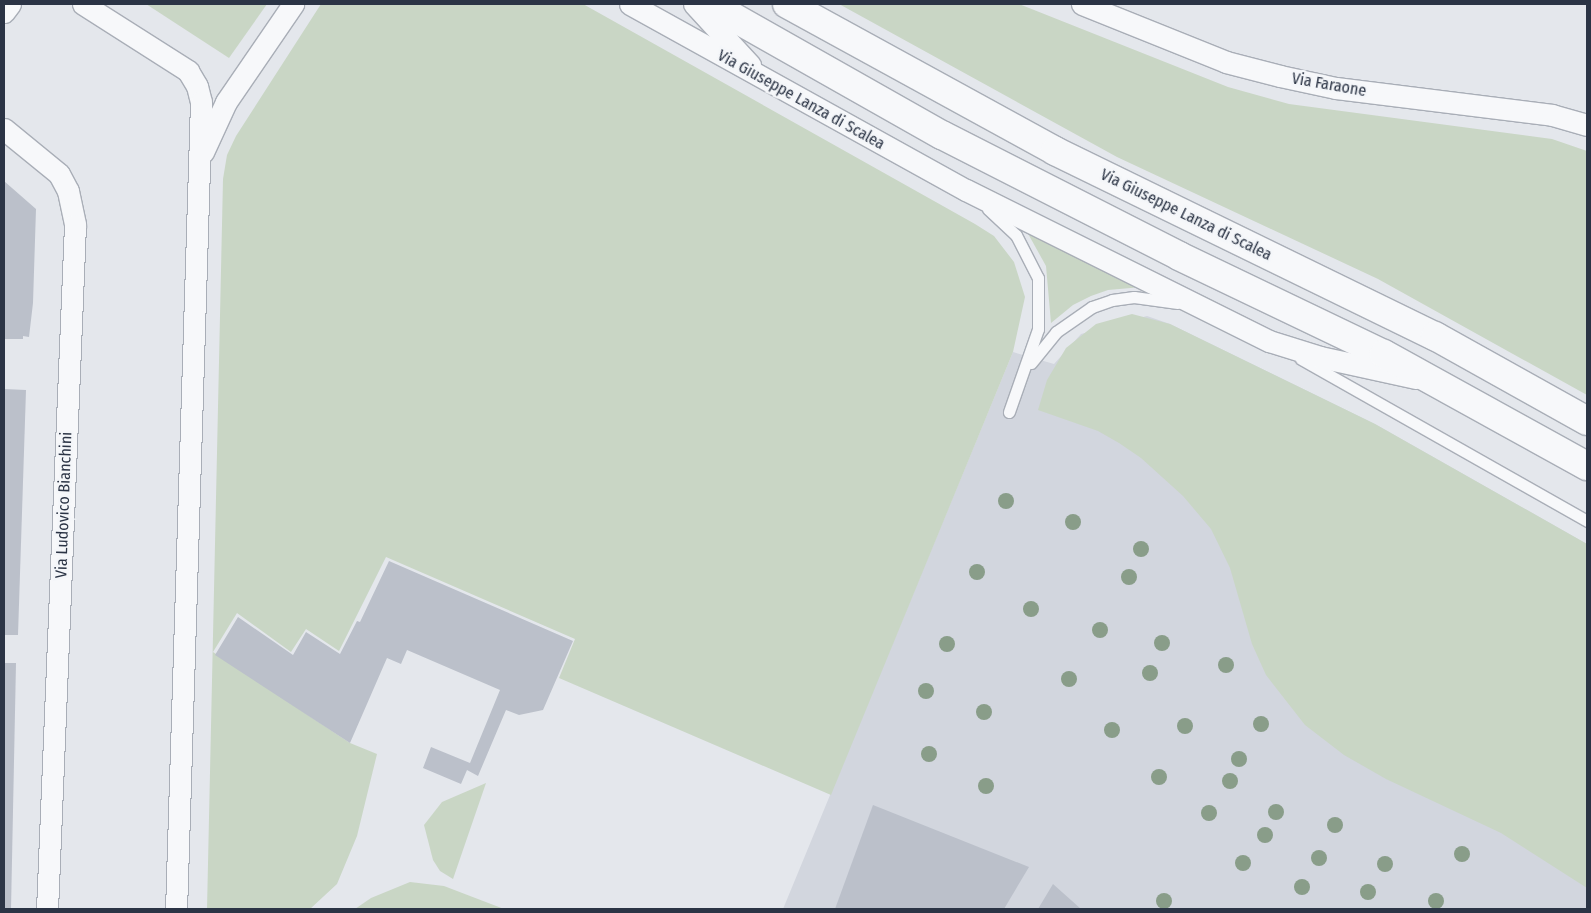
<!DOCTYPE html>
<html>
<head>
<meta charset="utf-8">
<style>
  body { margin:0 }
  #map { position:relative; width:1591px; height:913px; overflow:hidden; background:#e4e7ec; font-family:"Fira Sans Condensed",sans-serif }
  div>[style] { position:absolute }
  .built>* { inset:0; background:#d2d6de }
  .green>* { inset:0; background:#c9d6c5 }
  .building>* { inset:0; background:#bbc0ca }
  .roads { filter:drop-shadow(1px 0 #a9aeb7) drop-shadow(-1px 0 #a9aeb7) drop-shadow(0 1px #a9aeb7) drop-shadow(0 -1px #a9aeb7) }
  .service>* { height:11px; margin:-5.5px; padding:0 5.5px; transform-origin:5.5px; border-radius:5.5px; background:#f7f8fa }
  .minor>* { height:21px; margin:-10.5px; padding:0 10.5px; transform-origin:10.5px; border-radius:10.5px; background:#f7f8fa }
  .tertiary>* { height:28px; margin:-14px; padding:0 14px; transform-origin:14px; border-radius:14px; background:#f7f8fa }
  .trees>* { width:16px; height:16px; margin:-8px; border-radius:50%; background:#899d89 }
  span { translate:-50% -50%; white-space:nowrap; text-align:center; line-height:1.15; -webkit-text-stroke:5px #f4f6f9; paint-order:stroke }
  .street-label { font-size:16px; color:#2b3445 }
  .frame { position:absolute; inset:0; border:5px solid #2b3445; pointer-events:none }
</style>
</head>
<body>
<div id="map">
  <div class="built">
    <i style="clip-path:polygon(1147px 316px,1170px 324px,1375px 424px,1587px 544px,1587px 909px,783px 909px,1013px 352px,1054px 364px,1081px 334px)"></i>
  </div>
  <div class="green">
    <i style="clip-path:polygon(146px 4px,267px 4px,229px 58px)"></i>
    <i style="clip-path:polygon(321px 4px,583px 4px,975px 224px,994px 236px,1014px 262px,1025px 297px,1013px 352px,831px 795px,559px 678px,575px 639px,386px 557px,339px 651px,306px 629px,291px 652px,237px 613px,213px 652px,350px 743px,377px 754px,357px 836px,337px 884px,310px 909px,207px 909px,223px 179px,227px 155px,236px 136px)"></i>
    <i style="clip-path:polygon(839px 4px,1019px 4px,1228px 87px,1289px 104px,1552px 139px,1587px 151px,1587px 395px,1378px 279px,1117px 157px)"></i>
    <i style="clip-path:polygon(1026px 230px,1142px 287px,1108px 290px,1091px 296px,1073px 305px,1051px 323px,1046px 266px)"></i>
    <i style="clip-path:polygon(1132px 314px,1170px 324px,1375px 424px,1587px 544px,1587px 888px,1501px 833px,1386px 779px,1344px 755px,1305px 725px,1266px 675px,1252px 644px,1230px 568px,1211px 529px,1183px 496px,1141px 458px,1119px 443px,1098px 431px,1038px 410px,1047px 380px,1066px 348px,1096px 324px)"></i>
    <i style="clip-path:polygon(486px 783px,453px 879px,440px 871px,433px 860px,424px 825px,442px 802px)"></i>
    <i style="clip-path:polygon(410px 882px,444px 886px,504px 909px,355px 909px,371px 898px)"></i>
  </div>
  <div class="building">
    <i style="clip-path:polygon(4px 181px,36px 209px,33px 303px,29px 337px,23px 336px,23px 339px,4px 339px)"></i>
    <i style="clip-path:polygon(4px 389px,26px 390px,18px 635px,4px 635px)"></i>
    <i style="clip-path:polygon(389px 561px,573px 641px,543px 710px,519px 715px,506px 710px,478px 776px,467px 770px,461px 784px,423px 768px,431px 747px,470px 763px,500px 690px,407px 650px,401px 664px,387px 658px,350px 743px,215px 655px,238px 617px,293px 655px,306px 632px,340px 654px,357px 621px,360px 622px)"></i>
    <i style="clip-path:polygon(4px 663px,16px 663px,11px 909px,4px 909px)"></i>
    <i style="clip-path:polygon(873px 805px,1029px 867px,1004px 909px,835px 909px)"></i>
    <i style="clip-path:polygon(1053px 884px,1081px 909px,1038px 909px)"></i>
  </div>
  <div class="roads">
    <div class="service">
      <i style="left:988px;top:209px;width:38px;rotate:43deg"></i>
      <i style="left:1016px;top:235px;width:48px;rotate:62.9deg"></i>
      <i style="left:1038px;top:278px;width:51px;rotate:90deg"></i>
      <i style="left:1038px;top:329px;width:88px;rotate:109.3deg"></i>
      <i style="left:1301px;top:359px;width:329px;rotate:29.5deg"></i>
      <i style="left:1031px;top:363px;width:40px;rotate:-51deg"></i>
      <i style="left:1056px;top:332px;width:44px;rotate:-34.8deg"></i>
      <i style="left:1092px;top:307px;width:21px;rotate:-19deg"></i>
      <i style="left:1112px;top:300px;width:22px;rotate:-8deg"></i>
      <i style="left:1134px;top:297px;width:44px;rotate:7.8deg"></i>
    </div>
    <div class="minor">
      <i style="left:83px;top:4px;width:125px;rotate:32.5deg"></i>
      <i style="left:188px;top:71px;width:17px;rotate:59deg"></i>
      <i style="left:197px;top:86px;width:16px;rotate:76deg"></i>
      <i style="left:201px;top:102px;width:807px;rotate:91.77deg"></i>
      <i style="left:630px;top:4px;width:384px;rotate:29deg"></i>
      <i style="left:966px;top:190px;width:339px;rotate:26.5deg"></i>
      <i style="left:1269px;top:341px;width:53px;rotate:17.4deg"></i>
      <i style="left:1320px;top:357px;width:98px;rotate:12.3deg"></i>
      <i style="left:694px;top:4px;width:83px;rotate:47.4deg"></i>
      <i style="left:1082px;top:4px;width:155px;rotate:21.9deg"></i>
      <i style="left:1226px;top:62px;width:56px;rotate:14.5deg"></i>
      <i style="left:1280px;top:76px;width:57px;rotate:12.1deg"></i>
      <i style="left:1336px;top:88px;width:218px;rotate:7.1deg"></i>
      <i style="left:1552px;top:115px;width:36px;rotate:16deg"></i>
      <i style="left:4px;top:12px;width:10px;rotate:-53deg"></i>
      <i style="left:4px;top:129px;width:71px;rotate:39.3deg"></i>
      <i style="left:59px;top:174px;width:19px;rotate:62deg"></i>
      <i style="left:68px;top:191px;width:35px;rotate:78deg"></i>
      <i style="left:75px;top:225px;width:685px;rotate:92.34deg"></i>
      <i style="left:203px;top:152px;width:55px;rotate:-65.3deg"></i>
      <i style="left:226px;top:102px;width:119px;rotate:-55.6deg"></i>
    </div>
    <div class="tertiary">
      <i style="left:710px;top:4px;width:266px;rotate:29.5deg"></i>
      <i style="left:942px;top:135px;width:266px;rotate:27deg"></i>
      <i style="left:1179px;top:256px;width:227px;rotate:25.6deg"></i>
      <i style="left:1384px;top:354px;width:232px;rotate:28.9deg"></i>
      <i style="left:787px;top:4px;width:306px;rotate:28.7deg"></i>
      <i style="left:1055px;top:151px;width:423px;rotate:26deg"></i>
      <i style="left:1435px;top:336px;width:174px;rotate:29.2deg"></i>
    </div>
  </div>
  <div class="trees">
    <i style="left:1006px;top:501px"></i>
    <i style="left:1073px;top:522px"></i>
    <i style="left:1141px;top:549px"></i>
    <i style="left:977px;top:572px"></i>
    <i style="left:1129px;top:577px"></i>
    <i style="left:1031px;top:609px"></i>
    <i style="left:1100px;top:630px"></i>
    <i style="left:1162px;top:643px"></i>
    <i style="left:947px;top:644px"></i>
    <i style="left:1226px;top:665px"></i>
    <i style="left:1150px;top:673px"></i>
    <i style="left:1069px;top:679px"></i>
    <i style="left:926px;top:691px"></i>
    <i style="left:984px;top:712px"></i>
    <i style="left:1261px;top:724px"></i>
    <i style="left:1185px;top:726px"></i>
    <i style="left:1112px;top:730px"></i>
    <i style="left:929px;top:754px"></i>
    <i style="left:1239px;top:759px"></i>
    <i style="left:1159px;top:777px"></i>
    <i style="left:1230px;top:781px"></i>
    <i style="left:986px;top:786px"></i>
    <i style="left:1276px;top:812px"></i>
    <i style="left:1209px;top:813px"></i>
    <i style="left:1335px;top:825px"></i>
    <i style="left:1265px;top:835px"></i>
    <i style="left:1462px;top:854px"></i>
    <i style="left:1319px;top:858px"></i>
    <i style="left:1243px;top:863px"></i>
    <i style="left:1385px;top:864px"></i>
    <i style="left:1302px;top:887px"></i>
    <i style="left:1368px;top:892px"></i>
    <i style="left:1164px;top:901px"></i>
    <i style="left:1436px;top:901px"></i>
  </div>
  <div class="street-label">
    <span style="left:1329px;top:85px;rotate:10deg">Via Faraone</span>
    <span style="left:801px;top:100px;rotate:29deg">Via Giuseppe Lanza di Scalea</span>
    <span style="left:1186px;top:215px;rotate:26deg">Via Giuseppe Lanza di Scalea</span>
    <span style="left:64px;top:505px;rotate:-88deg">Via Ludovico Bianchini</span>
  </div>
  <div class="frame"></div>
</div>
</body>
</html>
